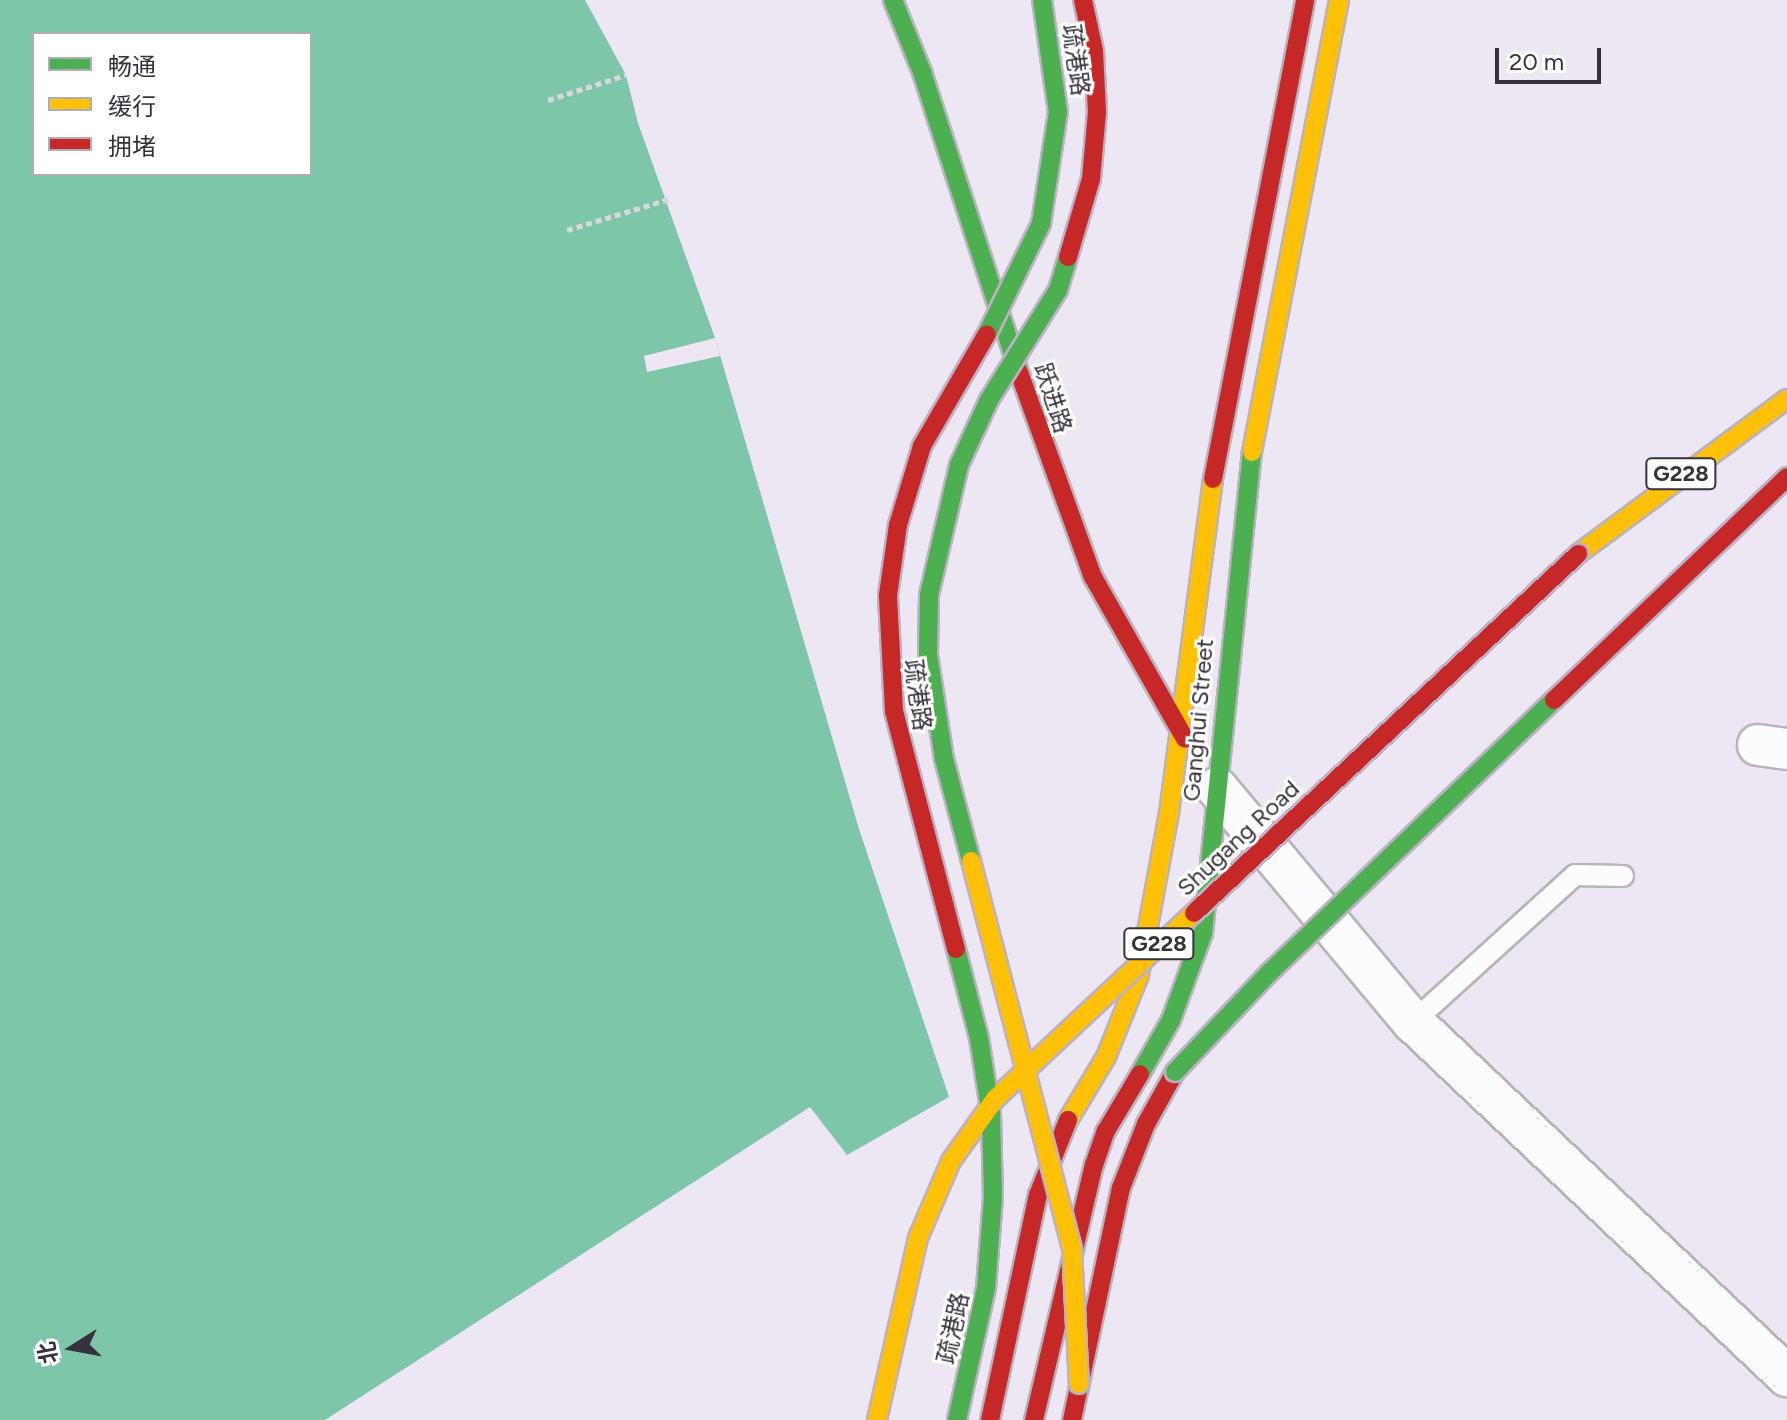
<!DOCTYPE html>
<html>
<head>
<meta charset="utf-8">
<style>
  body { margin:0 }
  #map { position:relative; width:1787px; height:1420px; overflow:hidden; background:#ede6f3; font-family:Figtree,"Noto Sans SC",sans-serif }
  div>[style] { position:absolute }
  .water>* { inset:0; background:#7dc7a8 }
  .pier>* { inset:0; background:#ede6f3 }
  .path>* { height:5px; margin-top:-2.5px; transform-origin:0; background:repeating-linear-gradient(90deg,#d9d7db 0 6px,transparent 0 10px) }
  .roads { filter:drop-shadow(2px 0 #b9b3be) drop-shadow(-2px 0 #b9b3be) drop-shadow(0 2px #b9b3be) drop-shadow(0 -2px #b9b3be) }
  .lane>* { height:20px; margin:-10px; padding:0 10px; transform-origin:10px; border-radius:10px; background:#fcfbfd }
  .street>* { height:40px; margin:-20px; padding:0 20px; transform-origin:20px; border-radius:20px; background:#fcfbfd }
  .fast>* { height:18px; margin:-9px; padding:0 9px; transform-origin:9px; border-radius:9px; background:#4caf50 }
  .slow>* { height:18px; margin:-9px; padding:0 9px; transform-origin:9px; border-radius:9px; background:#ffc107 }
  .jam>* { height:18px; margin:-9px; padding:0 9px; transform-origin:9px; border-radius:9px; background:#c62828 }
  .bridges { filter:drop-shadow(2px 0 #bcb1c5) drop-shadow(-2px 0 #bcb1c5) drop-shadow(0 2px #bcb1c5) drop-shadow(0 -2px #bcb1c5) }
  .fast-bridge>* { height:18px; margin:-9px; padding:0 9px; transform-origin:9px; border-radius:9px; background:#4caf50 }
  .slow-bridge>* { height:18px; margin:-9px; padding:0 9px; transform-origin:9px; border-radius:9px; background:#ffc107 }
  .jam-bridge>* { height:18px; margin:-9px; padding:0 9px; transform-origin:9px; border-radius:9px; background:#c62828 }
  span { translate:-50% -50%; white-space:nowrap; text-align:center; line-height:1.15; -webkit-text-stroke:6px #fff; paint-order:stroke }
  .shield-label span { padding:2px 6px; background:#fff; border:2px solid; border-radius:6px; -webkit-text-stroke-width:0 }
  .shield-label { font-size:22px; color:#36313b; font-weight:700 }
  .street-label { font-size:24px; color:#36313b }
  .legend { position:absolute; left:32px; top:32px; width:280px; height:144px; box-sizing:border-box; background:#fff; border:2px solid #afadb1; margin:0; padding:10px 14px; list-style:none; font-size:24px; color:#36313b }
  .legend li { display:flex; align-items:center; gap:16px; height:40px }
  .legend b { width:40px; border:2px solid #afadb1 }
  .north { position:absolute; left:32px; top:1308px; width:80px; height:80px; -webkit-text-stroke:6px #fff; paint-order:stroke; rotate:259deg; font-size:22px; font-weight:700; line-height:32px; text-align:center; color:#36313b }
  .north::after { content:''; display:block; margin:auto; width:28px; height:36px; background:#36313b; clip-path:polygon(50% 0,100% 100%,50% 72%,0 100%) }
  .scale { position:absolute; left:1495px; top:48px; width:106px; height:36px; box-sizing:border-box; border:4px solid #36313b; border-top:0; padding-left:10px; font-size:24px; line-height:28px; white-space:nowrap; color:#36313b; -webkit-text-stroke:6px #fff; paint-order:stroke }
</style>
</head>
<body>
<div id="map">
  <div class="water">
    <i style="clip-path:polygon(evenodd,0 0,585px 0,626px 75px,638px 123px,715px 338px,859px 829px,949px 1097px,847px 1155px,810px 1107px,325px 1420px,0 1420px,0 0,34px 34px,310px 34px,310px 174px,34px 174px,34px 34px)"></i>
  </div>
  <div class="pier">
    <i style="clip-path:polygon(715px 338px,720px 356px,647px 372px,644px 356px)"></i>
  </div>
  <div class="path">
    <i style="left:548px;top:100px;width:82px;rotate:-17.8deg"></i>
    <i style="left:567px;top:230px;width:107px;rotate:-16.9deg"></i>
  </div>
  <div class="roads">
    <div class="lane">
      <i style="left:1413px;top:1022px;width:219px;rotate:-42.2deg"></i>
      <i style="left:1575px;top:875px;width:48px;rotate:1.2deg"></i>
    </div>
    <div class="street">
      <i style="left:1758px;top:745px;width:29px;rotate:8deg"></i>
      <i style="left:1217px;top:788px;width:305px;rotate:50.1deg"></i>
      <i style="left:1413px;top:1022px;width:515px;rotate:43.43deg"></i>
    </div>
    <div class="fast">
      <i style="left:893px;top:0;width:78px;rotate:68.1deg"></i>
      <i style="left:922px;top:72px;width:315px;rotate:72.1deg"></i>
      <i style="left:1140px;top:1074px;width:62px;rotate:-60.1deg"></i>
      <i style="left:1171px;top:1020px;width:93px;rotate:-69.8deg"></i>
      <i style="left:1203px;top:933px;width:483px;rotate:-84.2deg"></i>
    </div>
    <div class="slow">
      <i style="left:1252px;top:452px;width:460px;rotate:-79.1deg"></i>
      <i style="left:1578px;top:554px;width:260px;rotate:-36.6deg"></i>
      <i style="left:1068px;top:1120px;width:74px;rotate:-58.9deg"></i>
      <i style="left:1106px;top:1057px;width:88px;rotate:-68.1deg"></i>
      <i style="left:1139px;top:975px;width:165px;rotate:-79.5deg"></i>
      <i style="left:1169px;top:813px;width:337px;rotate:-82.5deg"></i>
    </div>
    <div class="jam">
      <i style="left:1019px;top:372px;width:218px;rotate:70.2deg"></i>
      <i style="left:1093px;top:577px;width:186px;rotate:60.4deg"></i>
      <i style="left:1213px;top:479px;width:488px;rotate:-79.1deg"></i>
      <i style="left:990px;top:1420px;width:230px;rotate:-78deg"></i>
      <i style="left:1038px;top:1195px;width:81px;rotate:-68.2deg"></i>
      <i style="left:1034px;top:1420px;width:262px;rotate:-76.8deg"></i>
      <i style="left:1094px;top:1165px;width:36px;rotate:-71deg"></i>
      <i style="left:1106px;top:1131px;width:66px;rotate:-59.2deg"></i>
      <i style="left:1072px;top:1420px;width:237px;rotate:-78.1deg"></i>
      <i style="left:1121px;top:1188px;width:69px;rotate:-68.7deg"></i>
      <i style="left:1146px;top:1124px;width:60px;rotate:-60.9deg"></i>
    </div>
  </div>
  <div class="bridges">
    <div class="fast-bridge">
      <i style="left:987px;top:334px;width:123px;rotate:-63.9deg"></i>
      <i style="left:1041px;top:224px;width:113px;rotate:-81.4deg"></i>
      <i style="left:1058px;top:112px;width:113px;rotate:-98.1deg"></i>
      <i style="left:971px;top:861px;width:106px;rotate:-104.8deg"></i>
      <i style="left:944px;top:759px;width:106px;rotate:-98.7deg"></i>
      <i style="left:928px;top:654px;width:59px;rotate:-89deg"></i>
      <i style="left:929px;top:595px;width:133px;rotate:-77deg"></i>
      <i style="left:959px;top:465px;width:72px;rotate:-65.2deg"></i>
      <i style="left:989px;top:400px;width:130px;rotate:-57.9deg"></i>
      <i style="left:1058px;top:290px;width:34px;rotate:-73deg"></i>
      <i style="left:956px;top:949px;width:92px;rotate:75.5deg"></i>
      <i style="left:979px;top:1038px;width:78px;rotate:81.1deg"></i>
      <i style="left:991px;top:1115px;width:82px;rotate:88.6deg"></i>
      <i style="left:993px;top:1197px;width:91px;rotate:94.4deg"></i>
      <i style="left:986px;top:1288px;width:135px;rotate:102.4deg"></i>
      <i style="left:1175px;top:1072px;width:137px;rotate:-46.5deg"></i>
      <i style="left:1269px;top:973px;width:395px;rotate:-43.8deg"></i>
    </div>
    <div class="slow-bridge">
      <i style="left:971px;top:861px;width:400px;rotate:75.4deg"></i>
      <i style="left:1072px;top:1248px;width:136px;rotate:87.1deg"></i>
      <i style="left:877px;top:1420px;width:187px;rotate:-77.3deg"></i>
      <i style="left:918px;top:1238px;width:84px;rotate:-66.8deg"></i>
      <i style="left:951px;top:1161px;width:76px;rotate:-54.6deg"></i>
      <i style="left:995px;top:1099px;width:272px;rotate:-43.1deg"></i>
    </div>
    <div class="jam-bridge">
      <i style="left:1068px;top:257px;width:81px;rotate:-73.6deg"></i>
      <i style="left:1091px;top:179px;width:67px;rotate:-84.9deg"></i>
      <i style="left:1097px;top:112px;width:61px;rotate:-92.8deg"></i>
      <i style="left:1094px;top:51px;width:52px;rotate:-102.2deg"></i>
      <i style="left:1554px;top:700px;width:323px;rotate:-43.7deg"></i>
      <i style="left:1194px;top:913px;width:526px;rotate:-43.07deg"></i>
      <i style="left:956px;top:949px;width:246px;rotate:-104.6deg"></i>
      <i style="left:894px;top:711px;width:116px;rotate:-93deg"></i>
      <i style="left:888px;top:595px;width:71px;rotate:-81.9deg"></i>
      <i style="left:898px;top:525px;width:83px;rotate:-73.1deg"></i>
      <i style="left:922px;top:446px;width:129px;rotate:-59.9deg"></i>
    </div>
  </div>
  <div class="shield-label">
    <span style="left:1681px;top:474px">G228</span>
    <span style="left:1159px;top:944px">G228</span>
  </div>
  <div class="street-label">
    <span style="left:1076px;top:60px;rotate:82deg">疏港路</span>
    <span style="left:1053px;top:398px;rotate:72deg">跃进路</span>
    <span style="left:918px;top:695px;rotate:82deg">疏港路</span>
    <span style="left:1198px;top:720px;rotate:-85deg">Ganghui Street</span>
    <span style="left:1238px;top:838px;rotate:-43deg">Shugang Road</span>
    <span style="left:953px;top:1328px;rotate:-78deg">疏港路</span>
  </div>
  <ul class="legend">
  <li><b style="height:10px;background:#4caf50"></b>畅通</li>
  <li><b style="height:10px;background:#ffc107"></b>缓行</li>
  <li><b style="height:10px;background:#c62828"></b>拥堵</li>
  </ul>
  <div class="north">北</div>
  <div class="scale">20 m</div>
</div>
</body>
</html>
